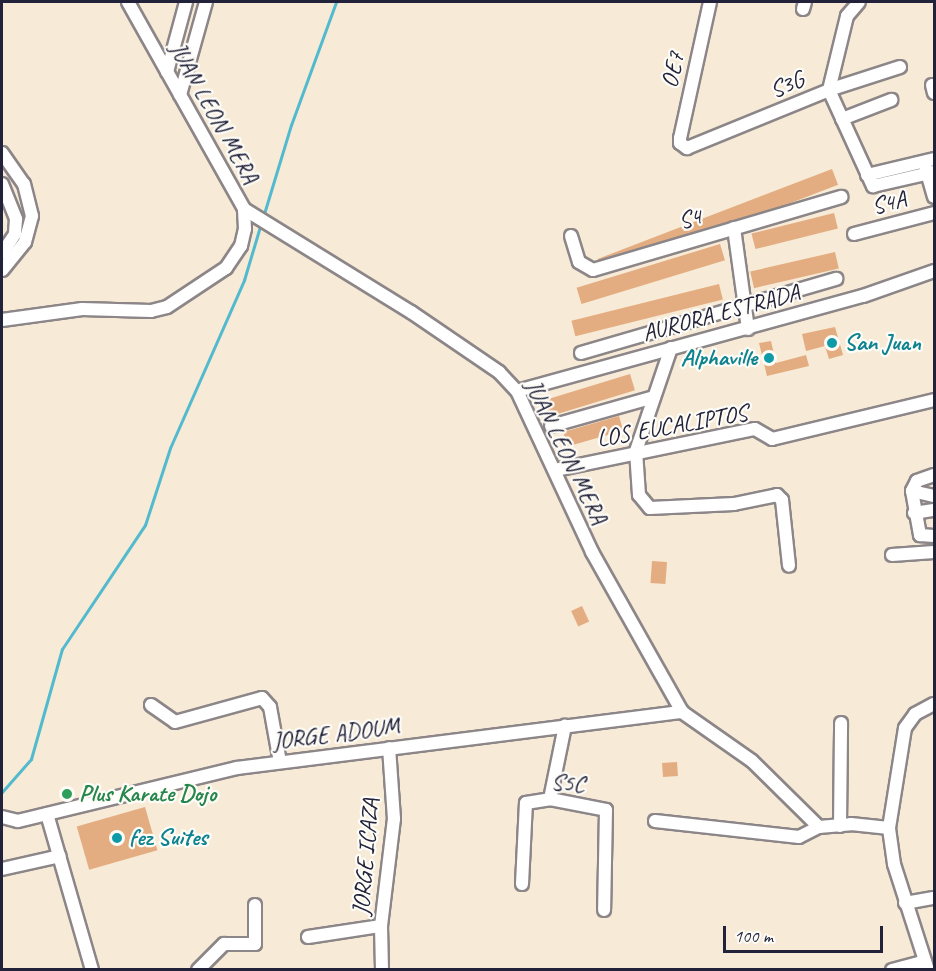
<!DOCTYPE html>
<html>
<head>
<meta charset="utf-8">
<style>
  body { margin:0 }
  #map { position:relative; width:936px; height:971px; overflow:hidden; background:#f7ead6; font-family:Caveat,sans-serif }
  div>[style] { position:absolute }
  .stream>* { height:3px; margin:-1.5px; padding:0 1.5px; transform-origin:1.5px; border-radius:1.5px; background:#52bacf }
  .building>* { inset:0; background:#e4ad81; transform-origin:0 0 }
  .roads { filter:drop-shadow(2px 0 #8c8688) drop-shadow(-2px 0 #8c8688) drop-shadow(0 2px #8c8688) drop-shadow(0 -2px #8c8688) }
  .minor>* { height:12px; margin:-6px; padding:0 6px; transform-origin:6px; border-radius:6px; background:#fff }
  .dots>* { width:16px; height:16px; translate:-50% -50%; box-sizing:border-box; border:3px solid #fdfcf7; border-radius:50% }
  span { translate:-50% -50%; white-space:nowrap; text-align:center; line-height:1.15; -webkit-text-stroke:4.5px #fdfcf7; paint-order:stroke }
  .street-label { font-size:24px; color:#22223b }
  .culture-label { font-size:24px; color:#0d838f; font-weight:700 }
  .left { translate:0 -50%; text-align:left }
  .right { translate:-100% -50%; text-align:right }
  .leisure-label { font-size:24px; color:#27864d; font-weight:700 }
  .frame { position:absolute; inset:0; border:3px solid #22223b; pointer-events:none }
  .scale { position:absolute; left:723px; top:926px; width:160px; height:27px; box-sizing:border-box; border:3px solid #22223b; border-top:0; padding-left:8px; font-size:18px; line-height:21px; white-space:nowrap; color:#22223b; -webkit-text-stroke:4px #fdfcf7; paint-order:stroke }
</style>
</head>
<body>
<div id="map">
  <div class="stream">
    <i style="left:263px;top:217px;width:96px;rotate:-73.1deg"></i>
    <i style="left:291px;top:125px;width:131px;rotate:-69.9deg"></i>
    <i style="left:2px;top:792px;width:44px;rotate:-48.7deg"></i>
    <i style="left:31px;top:759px;width:114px;rotate:-74.3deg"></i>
    <i style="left:62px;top:649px;width:149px;rotate:-56.2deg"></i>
    <i style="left:145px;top:525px;width:81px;rotate:-72deg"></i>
    <i style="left:170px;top:448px;width:184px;rotate:-66.2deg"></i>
    <i style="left:244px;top:280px;width:59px;rotate:-73.4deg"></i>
  </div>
  <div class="building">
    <i style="left:832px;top:169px;width:17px;height:251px;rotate:69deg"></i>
    <i style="left:834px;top:213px;width:16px;height:85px;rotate:76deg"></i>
    <i style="left:720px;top:244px;width:17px;height:150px;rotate:73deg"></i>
    <i style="left:835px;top:252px;width:17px;height:87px;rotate:77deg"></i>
    <i style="left:719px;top:284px;width:16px;height:152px;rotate:76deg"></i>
    <i style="clip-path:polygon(835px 327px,843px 355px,829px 359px,825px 346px,806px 351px,802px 334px)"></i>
    <i style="clip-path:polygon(771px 341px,776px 363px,806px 355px,809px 366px,767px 376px,759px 343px)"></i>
    <i style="left:630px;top:374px;width:17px;height:94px;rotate:73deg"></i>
    <i style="left:619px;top:416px;width:15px;height:58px;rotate:74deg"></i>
    <i style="left:652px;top:561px;width:15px;height:22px;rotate:4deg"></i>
    <i style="left:582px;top:606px;width:17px;height:12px;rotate:65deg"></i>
    <i style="left:677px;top:762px;width:14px;height:15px;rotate:86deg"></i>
    <i style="left:145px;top:807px;width:45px;height:71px;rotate:74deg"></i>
  </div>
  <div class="roads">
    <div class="minor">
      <i style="left:128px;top:2px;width:237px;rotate:60.7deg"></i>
      <i style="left:244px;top:209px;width:196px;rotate:31.7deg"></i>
      <i style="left:411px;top:312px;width:107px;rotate:34.3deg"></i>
      <i style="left:499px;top:372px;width:26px;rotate:47deg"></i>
      <i style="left:517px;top:391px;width:178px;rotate:65deg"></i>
      <i style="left:592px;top:552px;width:184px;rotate:60.6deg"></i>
      <i style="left:682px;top:712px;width:85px;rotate:35deg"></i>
      <i style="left:752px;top:761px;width:94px;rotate:44.6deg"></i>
      <i style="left:819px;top:827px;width:32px;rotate:-5deg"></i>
      <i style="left:851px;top:824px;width:38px;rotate:6deg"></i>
      <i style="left:710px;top:2px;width:139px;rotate:102.4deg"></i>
      <i style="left:680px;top:138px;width:5px;rotate:90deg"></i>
      <i style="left:680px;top:143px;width:9px;rotate:36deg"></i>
      <i style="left:687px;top:148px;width:153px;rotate:-22.2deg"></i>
      <i style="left:829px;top:90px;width:76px;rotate:-76.3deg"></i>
      <i style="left:847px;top:16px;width:18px;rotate:-49deg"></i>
      <i style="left:803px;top:9px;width:7px;rotate:-74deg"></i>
      <i style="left:900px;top:67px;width:75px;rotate:162.1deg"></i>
      <i style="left:829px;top:90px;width:106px;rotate:65.4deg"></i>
      <i style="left:873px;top:186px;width:63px;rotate:-12.9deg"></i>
      <i style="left:167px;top:72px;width:73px;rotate:-74.8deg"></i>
      <i style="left:932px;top:85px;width:8px;rotate:76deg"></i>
      <i style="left:180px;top:95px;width:97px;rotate:-74.4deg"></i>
      <i style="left:842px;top:119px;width:53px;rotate:-21.2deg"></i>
      <i style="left:2px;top:153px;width:38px;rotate:55deg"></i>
      <i style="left:24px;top:184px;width:33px;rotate:76deg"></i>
      <i style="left:32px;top:216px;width:27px;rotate:105deg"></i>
      <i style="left:25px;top:242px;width:36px;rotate:129deg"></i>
      <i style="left:926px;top:169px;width:29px;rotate:74deg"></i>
      <i style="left:867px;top:175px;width:69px;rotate:-13.4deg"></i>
      <i style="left:2px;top:184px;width:38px;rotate:68deg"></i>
      <i style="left:16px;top:219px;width:15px;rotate:94deg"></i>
      <i style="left:15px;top:234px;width:23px;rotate:124deg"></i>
      <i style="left:734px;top:228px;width:102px;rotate:82.1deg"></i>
      <i style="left:854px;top:234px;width:83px;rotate:-14.7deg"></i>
      <i style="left:571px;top:236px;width:27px;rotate:73deg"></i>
      <i style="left:579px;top:262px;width:16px;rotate:30deg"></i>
      <i style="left:593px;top:270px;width:259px;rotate:-16.4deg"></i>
      <i style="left:2px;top:320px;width:81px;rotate:-7.8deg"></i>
      <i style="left:82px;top:309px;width:69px;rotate:1.7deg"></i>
      <i style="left:151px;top:311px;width:16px;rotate:-14deg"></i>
      <i style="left:167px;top:307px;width:71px;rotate:-33.5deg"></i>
      <i style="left:226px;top:268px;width:27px;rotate:-56deg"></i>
      <i style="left:241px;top:246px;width:17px;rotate:-77deg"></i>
      <i style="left:245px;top:229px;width:20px;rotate:-93deg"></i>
      <i style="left:671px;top:348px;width:109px;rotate:108.8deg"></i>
      <i style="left:636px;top:451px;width:44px;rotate:86.1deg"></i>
      <i style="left:639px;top:495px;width:17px;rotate:50deg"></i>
      <i style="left:650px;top:508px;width:84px;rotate:-2.7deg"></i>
      <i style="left:734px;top:504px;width:44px;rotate:-11.8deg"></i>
      <i style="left:777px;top:495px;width:7px;rotate:45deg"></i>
      <i style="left:782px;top:500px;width:66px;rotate:83.9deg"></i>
      <i style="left:581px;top:353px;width:266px;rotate:-16.2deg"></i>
      <i style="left:517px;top:391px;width:359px;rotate:-15.4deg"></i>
      <i style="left:863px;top:296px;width:75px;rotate:-19.4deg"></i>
      <i style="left:551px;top:426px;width:107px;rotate:-15.7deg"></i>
      <i style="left:555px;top:470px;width:204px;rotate:-11.6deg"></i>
      <i style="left:755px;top:429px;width:20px;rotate:30deg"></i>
      <i style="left:772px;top:439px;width:167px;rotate:-13.5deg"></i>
      <i style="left:934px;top:475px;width:18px;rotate:161deg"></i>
      <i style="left:917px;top:481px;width:11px;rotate:117deg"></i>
      <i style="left:912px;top:491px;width:45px;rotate:79.7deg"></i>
      <i style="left:920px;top:535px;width:14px;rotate:4deg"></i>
      <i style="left:912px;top:491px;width:23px;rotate:13deg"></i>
      <i style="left:914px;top:513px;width:20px;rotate:-9deg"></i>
      <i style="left:892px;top:555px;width:42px;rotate:-4.1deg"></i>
      <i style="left:151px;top:705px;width:29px;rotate:35deg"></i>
      <i style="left:175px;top:722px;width:90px;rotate:-15.4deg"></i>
      <i style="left:262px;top:698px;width:12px;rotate:48deg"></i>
      <i style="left:270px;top:707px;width:56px;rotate:79.7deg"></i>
      <i style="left:550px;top:799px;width:75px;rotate:-78.4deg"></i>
      <i style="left:47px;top:814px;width:162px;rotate:73.9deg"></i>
      <i style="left:2px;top:817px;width:16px;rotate:14deg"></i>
      <i style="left:18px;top:821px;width:225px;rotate:-13.6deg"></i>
      <i style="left:237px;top:768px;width:449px;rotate:-7.2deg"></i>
      <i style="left:655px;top:821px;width:145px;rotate:6.3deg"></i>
      <i style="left:799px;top:837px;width:22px;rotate:-27deg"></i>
      <i style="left:840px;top:826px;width:103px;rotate:-89.4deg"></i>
      <i style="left:2px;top:869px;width:59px;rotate:-12.6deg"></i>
      <i style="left:522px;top:884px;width:81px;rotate:-87.2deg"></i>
      <i style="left:526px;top:803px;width:24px;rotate:-9deg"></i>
      <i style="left:550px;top:799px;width:57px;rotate:11.1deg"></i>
      <i style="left:606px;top:810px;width:100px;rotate:91.1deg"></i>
      <i style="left:905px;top:903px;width:29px;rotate:-10deg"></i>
      <i style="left:308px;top:937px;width:74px;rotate:-8.6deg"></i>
      <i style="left:198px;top:970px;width:37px;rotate:-45deg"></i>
      <i style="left:224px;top:944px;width:31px"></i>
      <i style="left:255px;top:944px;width:39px;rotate:-90deg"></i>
      <i style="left:382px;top:970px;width:44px;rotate:-91.3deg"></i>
      <i style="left:381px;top:926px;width:108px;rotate:-83.1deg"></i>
      <i style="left:394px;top:819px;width:71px;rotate:-94deg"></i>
      <i style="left:892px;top:970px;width:34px;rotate:-15deg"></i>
      <i style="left:928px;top:970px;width:111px;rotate:-107.8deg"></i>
      <i style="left:894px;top:864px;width:36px;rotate:-98deg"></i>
      <i style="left:889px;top:828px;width:101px;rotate:-80.9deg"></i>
      <i style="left:905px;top:728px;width:17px;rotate:-54deg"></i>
      <i style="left:915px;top:714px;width:21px;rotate:-28deg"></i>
    </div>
  </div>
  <div class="dots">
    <i style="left:832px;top:343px;background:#0f9aa8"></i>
    <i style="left:769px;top:358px;background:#0f9aa8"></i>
    <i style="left:67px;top:794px;background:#2e9e5b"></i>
    <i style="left:117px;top:838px;background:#0f9aa8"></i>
  </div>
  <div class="street-label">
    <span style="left:673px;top:70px;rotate:-78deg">OE7</span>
    <span style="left:787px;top:85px;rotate:-23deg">S3G</span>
    <span style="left:214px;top:113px;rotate:61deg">JUAN LEON MERA</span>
    <span style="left:889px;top:203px;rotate:-14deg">S4A</span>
    <span style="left:690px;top:219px;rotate:-17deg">S4</span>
    <span style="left:721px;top:313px;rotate:-15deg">AURORA ESTRADA</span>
    <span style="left:672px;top:426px;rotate:-10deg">LOS EUCALIPTOS</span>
    <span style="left:566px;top:452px;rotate:64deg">JUAN LEON MERA</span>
    <span style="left:336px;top:734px;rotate:-7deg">JORGE ADOUM</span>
    <span style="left:568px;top:783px;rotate:6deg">S5C</span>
    <span style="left:366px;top:857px;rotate:-85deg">JORGE ICAZA</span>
  </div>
  <div class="culture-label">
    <span class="left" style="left:844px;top:343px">San Juan</span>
    <span class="right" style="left:757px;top:358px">Alphaville</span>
    <span class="left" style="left:129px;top:838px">fez Suites</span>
  </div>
  <div class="leisure-label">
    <span class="left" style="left:79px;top:794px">Plus Karate Dojo</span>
  </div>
  <div class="frame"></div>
  <div class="scale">100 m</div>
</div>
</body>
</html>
